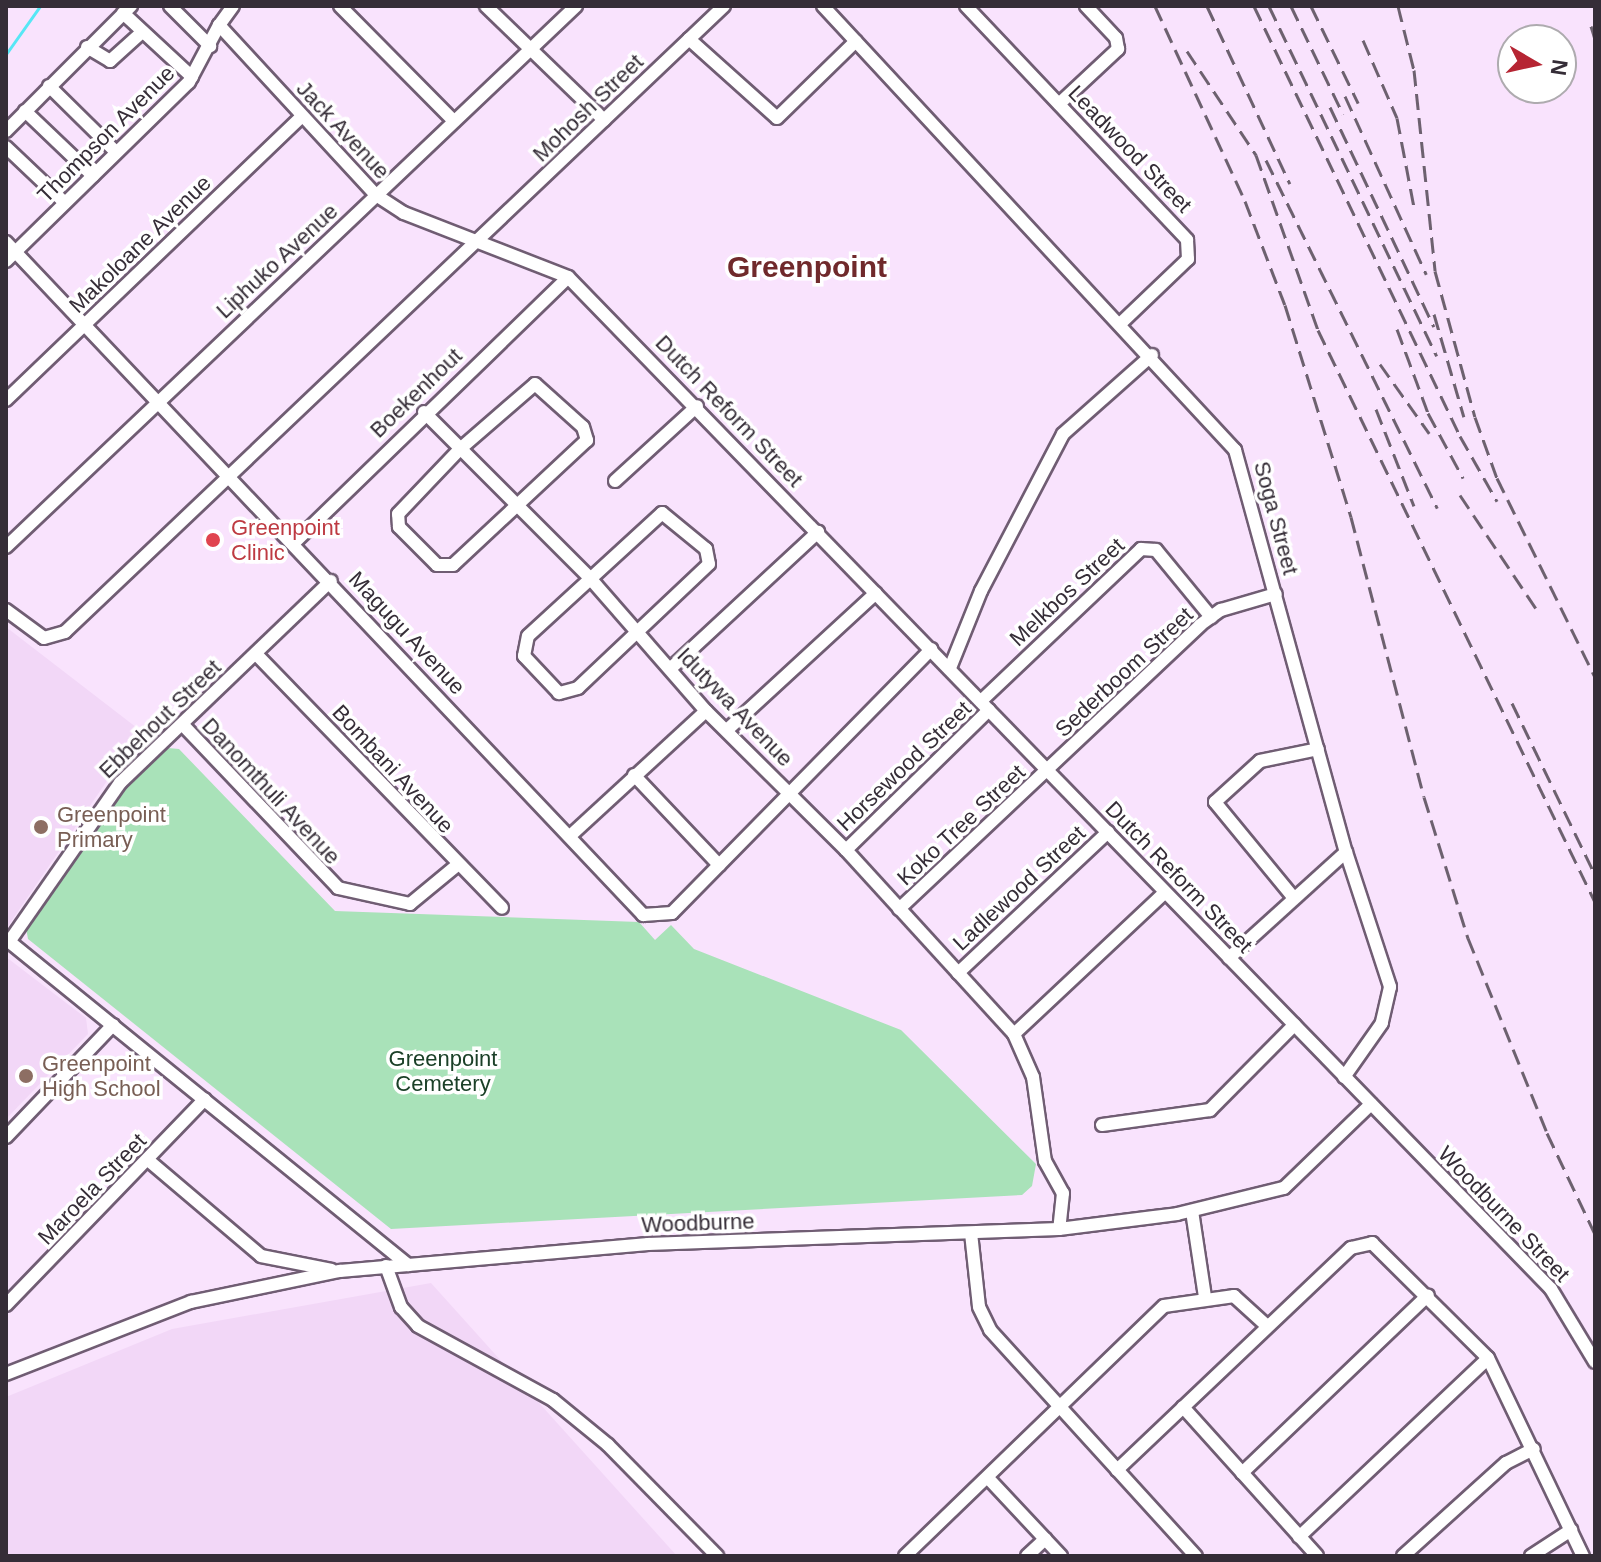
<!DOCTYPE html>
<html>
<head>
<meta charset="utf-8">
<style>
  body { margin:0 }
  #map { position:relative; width:1601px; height:1562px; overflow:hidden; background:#f9e3fd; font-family:Arial,sans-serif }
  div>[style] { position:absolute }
  .built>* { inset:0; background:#f2d7f7 }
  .green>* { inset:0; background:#a9e2b9 }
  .stream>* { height:3px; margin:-1.5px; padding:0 1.5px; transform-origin:1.5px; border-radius:1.5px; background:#57e7f5 }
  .roads { filter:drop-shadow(2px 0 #705d73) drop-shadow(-2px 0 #705d73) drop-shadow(0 2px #705d73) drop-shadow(0 -2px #705d73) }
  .street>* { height:12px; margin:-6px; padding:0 6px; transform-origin:6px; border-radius:6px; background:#fff }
  .rail>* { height:3px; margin-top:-1.5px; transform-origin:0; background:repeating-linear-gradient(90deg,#6d616f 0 16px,transparent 0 24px) }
  .dots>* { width:22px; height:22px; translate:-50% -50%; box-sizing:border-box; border:4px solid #fff; border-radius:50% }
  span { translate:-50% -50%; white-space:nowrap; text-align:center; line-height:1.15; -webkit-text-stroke:7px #fff; paint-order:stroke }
  .street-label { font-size:22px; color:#352d37 }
  .health-label { font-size:22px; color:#be3a42 }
  .left { translate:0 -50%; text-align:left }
  .education-label { font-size:22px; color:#785e54 }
  .park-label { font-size:22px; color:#1b4028 }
  .district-label { font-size:30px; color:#70292b; font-weight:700 }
  .frame { position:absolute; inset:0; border:8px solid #352d37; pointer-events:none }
  .north { position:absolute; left:1497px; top:24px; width:80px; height:80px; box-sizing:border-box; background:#fff; border:2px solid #aeabaf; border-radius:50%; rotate:99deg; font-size:22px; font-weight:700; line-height:32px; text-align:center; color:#352d37 }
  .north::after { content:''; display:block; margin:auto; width:28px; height:36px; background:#b62533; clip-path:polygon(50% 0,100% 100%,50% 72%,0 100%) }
</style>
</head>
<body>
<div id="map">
  <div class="built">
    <i style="clip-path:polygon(6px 627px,141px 731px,8px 926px,6px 924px)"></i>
    <i style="clip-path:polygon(6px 957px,86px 1018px,88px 1034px,6px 1119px)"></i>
    <i style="clip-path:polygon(431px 1283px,677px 1556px,6px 1556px,6px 1397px,172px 1329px)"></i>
  </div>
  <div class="green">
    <i style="clip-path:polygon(168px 748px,179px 749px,335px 911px,639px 922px,655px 940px,671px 925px,694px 949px,901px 1030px,1036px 1164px,1032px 1186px,1022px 1195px,391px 1229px,28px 939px,26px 928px,111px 802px)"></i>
  </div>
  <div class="stream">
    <i style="left:6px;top:54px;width:59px;rotate:-54.7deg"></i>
  </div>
  <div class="roads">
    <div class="street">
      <i style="left:170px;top:6px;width:57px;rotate:45deg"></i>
      <i style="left:233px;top:6px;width:24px;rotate:126deg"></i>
      <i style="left:219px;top:25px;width:231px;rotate:47.3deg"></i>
      <i style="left:376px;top:195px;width:33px;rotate:33deg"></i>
      <i style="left:404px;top:213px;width:176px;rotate:21.3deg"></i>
      <i style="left:568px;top:277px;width:1411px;rotate:45.83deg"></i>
      <i style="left:1551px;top:1289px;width:85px;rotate:58.9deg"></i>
      <i style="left:340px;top:6px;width:162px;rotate:45.3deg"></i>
      <i style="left:486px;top:6px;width:164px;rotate:44deg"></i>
      <i style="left:823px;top:6px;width:606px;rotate:47.14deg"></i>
      <i style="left:1235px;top:450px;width:417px;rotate:74.6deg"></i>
      <i style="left:1346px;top:852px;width:142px;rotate:71.9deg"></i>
      <i style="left:1390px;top:987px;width:37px;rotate:103deg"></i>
      <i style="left:1382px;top:1023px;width:66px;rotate:125.1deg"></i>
      <i style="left:966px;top:6px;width:322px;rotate:46.6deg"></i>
      <i style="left:1187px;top:240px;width:19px;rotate:87deg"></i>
      <i style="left:1188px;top:259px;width:91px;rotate:136.3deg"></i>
      <i style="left:123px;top:13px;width:94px;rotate:42.8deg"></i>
      <i style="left:689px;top:39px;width:118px;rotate:41.9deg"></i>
      <i style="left:777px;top:118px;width:110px;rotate:-44.3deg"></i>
      <i style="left:87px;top:47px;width:27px;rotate:31deg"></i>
      <i style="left:110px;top:61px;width:42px;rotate:-42.1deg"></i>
      <i style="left:49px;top:86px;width:94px;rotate:44.6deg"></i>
      <i style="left:1059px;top:104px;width:81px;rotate:-43deg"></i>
      <i style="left:1118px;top:49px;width:11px;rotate:-100deg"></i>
      <i style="left:1116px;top:38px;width:44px;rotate:-133.2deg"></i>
      <i style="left:25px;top:111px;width:94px;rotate:43.7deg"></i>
      <i style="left:6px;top:131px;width:177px;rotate:-45deg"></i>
      <i style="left:6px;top:147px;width:81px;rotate:43.5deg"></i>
      <i style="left:6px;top:242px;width:927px;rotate:46.57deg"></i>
      <i style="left:643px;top:915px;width:29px;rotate:-4deg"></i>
      <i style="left:672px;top:913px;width:370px;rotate:-45.5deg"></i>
      <i style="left:6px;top:261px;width:256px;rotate:-44.4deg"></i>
      <i style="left:189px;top:82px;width:64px;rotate:-62.2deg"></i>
      <i style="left:535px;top:384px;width:64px;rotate:41.9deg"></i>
      <i style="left:583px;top:427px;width:14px;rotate:73deg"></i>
      <i style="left:587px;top:440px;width:183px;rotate:137deg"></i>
      <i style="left:453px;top:565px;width:16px;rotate:180deg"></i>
      <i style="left:437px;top:565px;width:54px;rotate:-135deg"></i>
      <i style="left:399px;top:527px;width:13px;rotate:-94deg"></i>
      <i style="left:398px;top:514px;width:90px;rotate:-46.4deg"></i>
      <i style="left:460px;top:449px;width:99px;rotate:-40.9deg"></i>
      <i style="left:6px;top:400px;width:410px;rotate:-43.8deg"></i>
      <i style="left:424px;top:412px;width:233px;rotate:45deg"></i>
      <i style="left:589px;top:577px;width:178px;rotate:48.9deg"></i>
      <i style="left:706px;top:711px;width:197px;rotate:44.8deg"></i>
      <i style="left:846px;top:850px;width:249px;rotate:47.6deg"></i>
      <i style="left:1014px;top:1034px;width:47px;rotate:66.2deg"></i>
      <i style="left:1033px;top:1077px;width:85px;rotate:81.9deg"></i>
      <i style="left:1045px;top:1161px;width:37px;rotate:61deg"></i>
      <i style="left:1063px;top:1193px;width:36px;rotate:96deg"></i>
      <i style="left:615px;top:481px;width:111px;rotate:-42.4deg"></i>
      <i style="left:662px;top:513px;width:57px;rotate:39.3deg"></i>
      <i style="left:706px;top:549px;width:15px;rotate:79deg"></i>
      <i style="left:709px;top:564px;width:180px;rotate:136.6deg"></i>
      <i style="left:578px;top:688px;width:20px;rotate:165deg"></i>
      <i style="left:559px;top:693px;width:51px;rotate:-133.4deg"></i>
      <i style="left:524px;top:656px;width:20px;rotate:-79deg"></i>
      <i style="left:528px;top:636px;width:182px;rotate:-42.5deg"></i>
      <i style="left:295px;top:542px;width:380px;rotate:-44.1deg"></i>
      <i style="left:6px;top:547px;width:786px;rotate:-43.5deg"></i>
      <i style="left:6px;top:610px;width:47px;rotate:36.4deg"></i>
      <i style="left:44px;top:638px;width:22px;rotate:-16deg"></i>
      <i style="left:65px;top:632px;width:909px;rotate:-43.53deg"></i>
      <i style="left:257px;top:655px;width:352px;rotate:45.9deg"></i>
      <i style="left:950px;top:668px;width:83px;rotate:-68.1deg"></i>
      <i style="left:981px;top:591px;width:177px;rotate:-62.4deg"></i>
      <i style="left:1063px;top:434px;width:119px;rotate:-41.6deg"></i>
      <i style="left:670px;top:669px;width:202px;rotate:-42.8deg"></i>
      <i style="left:981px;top:701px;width:221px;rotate:-43.5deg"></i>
      <i style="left:1141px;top:549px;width:15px;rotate:4deg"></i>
      <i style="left:1156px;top:550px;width:87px;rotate:50.6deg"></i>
      <i style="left:183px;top:725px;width:225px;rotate:46.4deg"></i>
      <i style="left:338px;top:888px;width:74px;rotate:12.5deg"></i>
      <i style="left:410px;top:904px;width:60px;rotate:-39.6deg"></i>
      <i style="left:727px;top:730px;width:202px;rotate:-42.6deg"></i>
      <i style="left:634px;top:775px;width:124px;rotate:46.6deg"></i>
      <i style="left:571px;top:835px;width:183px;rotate:-42.6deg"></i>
      <i style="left:846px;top:850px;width:200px;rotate:-44.4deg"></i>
      <i style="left:1293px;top:897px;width:123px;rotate:-129.4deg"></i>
      <i style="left:1215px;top:802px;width:61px;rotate:-42.3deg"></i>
      <i style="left:1260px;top:761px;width:59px;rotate:-11.7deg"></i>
      <i style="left:899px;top:909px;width:414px;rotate:-43.3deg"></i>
      <i style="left:1200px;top:625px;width:26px;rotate:-36deg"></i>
      <i style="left:1221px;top:610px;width:57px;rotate:-16.2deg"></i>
      <i style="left:6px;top:939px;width:518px;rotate:39.04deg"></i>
      <i style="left:9px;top:942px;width:194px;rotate:-55.1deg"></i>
      <i style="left:120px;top:783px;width:292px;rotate:-43.8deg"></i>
      <i style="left:1229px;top:958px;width:158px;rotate:-42.2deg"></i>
      <i style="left:958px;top:973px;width:206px;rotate:-43.2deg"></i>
      <i style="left:1014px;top:1034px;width:207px;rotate:-43.2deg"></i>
      <i style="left:1102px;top:1125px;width:109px;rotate:-7.9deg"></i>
      <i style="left:1210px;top:1110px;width:120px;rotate:-45.3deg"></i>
      <i style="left:6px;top:1137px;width:155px;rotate:-46.3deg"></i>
      <i style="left:148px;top:1160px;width:148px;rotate:40.3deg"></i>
      <i style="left:261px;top:1256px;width:72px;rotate:11.2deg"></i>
      <i style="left:1192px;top:1211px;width:87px;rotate:81.4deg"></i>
      <i style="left:971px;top:1233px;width:74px;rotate:83.8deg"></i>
      <i style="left:979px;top:1307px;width:25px;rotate:64deg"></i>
      <i style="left:990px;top:1330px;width:306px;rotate:47.7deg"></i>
      <i style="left:386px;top:1266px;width:44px;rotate:69.9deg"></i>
      <i style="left:401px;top:1307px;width:25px;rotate:48deg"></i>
      <i style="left:418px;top:1326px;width:154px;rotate:28.7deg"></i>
      <i style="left:553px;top:1400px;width:71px;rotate:39.3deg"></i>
      <i style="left:608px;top:1445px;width:156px;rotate:45.5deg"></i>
      <i style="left:6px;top:1305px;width:286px;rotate:-46deg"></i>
      <i style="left:6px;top:1374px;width:199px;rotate:-21.3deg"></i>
      <i style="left:191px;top:1302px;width:152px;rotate:-11.8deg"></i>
      <i style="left:340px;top:1271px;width:309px;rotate:-5deg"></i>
      <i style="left:648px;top:1244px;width:411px;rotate:-2.1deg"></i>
      <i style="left:1059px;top:1229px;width:119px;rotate:-7.2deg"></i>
      <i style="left:1177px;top:1214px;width:110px;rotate:-13.7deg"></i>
      <i style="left:1284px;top:1188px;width:121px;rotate:-44deg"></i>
      <i style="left:1183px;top:1407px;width:200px;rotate:48deg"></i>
      <i style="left:1117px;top:1470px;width:323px;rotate:-43.5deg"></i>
      <i style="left:1351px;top:1248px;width:22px;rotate:-13deg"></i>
      <i style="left:1372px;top:1243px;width:163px;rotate:44.8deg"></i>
      <i style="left:1488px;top:1358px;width:220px;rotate:64.4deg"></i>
      <i style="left:1242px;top:1473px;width:257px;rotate:-43.7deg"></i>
      <i style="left:988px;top:1478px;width:107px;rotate:46.9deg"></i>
      <i style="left:1299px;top:1537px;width:260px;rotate:-43.4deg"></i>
      <i style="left:905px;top:1556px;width:360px;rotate:-44deg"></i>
      <i style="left:1164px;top:1306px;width:71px;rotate:-8.1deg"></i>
      <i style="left:1234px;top:1296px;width:45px;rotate:42.3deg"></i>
      <i style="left:1027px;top:1556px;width:25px;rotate:-43deg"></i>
      <i style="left:1403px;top:1556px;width:139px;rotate:-42.1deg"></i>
      <i style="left:1506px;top:1463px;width:31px;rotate:-27deg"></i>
      <i style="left:1531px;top:1556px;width:48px;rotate:-33deg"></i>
    </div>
  </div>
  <div class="rail">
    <i style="left:1155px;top:6px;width:215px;rotate:65.2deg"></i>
    <i style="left:1245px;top:201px;width:111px;rotate:69deg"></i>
    <i style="left:1285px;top:305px;width:222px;rotate:72.7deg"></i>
    <i style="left:1351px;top:517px;width:289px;rotate:75.4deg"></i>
    <i style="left:1424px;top:797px;width:148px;rotate:72.7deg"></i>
    <i style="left:1468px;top:938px;width:210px;rotate:67.9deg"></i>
    <i style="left:1547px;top:1133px;width:112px;rotate:64.6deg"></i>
    <i style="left:1207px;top:6px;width:196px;rotate:65deg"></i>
    <i style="left:1254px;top:6px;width:477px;rotate:64.4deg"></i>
    <i style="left:1460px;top:436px;width:75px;rotate:60.4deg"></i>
    <i style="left:1269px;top:6px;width:388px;rotate:64.4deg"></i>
    <i style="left:1291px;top:6px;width:120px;rotate:64.3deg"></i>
    <i style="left:1311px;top:6px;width:108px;rotate:64.1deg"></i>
    <i style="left:1398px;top:6px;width:66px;rotate:76deg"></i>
    <i style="left:1414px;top:70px;width:202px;rotate:84deg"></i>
    <i style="left:1435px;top:271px;width:151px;rotate:74.7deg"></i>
    <i style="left:1475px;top:417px;width:65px;rotate:70.2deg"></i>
    <i style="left:1497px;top:478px;width:222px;rotate:63.8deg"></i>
    <i style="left:1591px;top:26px;width:14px;rotate:73deg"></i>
    <i style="left:1363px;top:40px;width:85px;rotate:66.4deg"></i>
    <i style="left:1397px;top:118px;width:91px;rotate:79.2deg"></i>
    <i style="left:1187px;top:51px;width:125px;rotate:56.4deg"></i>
    <i style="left:1256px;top:155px;width:186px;rotate:70.5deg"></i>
    <i style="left:1318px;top:330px;width:636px;rotate:64.16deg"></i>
    <i style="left:1345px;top:96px;width:196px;rotate:65.5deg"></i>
    <i style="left:1330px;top:107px;width:243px;rotate:64.7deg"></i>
    <i style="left:1266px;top:160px;width:388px;rotate:63.8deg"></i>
    <i style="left:1434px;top:314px;width:107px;rotate:73.8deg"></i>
    <i style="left:1397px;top:329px;width:90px;rotate:69.7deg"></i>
    <i style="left:1428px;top:413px;width:74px;rotate:61.7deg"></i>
    <i style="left:1380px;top:364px;width:85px;rotate:54.6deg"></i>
    <i style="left:1376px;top:409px;width:104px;rotate:68.6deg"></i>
    <i style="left:1460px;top:495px;width:138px;rotate:56.2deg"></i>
    <i style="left:1512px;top:703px;width:191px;rotate:64.2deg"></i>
  </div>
  <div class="dots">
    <i style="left:213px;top:540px;background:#e0444e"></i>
    <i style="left:41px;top:827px;background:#8d6e63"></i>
    <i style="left:26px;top:1076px;background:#8d6e63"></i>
  </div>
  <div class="street-label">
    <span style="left:588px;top:108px;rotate:-44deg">Mohosh Street</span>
    <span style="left:343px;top:130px;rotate:47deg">Jack Avenue</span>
    <span style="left:106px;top:134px;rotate:-45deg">Thompson Avenue</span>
    <span style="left:1130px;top:149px;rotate:46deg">Leadwood Street</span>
    <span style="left:140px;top:244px;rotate:-44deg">Makoloane Avenue</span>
    <span style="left:277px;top:261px;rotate:-43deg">Liphuko Avenue</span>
    <span style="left:416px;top:393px;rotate:-44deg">Boekenhout</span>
    <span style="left:729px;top:411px;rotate:46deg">Dutch Reform Street</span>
    <span style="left:1276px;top:518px;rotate:75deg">Soga Street</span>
    <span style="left:1067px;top:592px;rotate:-43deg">Melkbos Street</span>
    <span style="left:407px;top:633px;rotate:47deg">Magugu Avenue</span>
    <span style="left:1124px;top:672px;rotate:-43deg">Sederboom Street</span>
    <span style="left:735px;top:707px;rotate:46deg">Idutywa Avenue</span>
    <span style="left:160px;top:719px;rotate:-44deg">Ebbehout Street</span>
    <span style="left:904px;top:766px;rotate:-44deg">Horsewood Street</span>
    <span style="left:393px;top:769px;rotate:47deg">Bombani Avenue</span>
    <span style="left:271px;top:791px;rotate:47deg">Danomthuli Avenue</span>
    <span style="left:961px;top:825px;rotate:-43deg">Koko Tree Street</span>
    <span style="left:1179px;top:877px;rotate:46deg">Dutch Reform Street</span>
    <span style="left:1019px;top:888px;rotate:-43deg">Ladlewood Street</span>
    <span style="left:92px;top:1189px;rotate:-46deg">Maroela Street</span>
    <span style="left:1504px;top:1214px;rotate:46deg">Woodburne Street</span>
    <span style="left:698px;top:1223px;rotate:-2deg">Woodburne</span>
  </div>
  <div class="health-label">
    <span class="left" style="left:231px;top:540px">Greenpoint<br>Clinic</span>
  </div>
  <div class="education-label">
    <span class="left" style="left:57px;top:827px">Greenpoint<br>Primary</span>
    <span class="left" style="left:42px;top:1076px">Greenpoint<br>High School</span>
  </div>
  <div class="park-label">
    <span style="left:443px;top:1071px">Greenpoint<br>Cemetery</span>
  </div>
  <div class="district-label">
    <span style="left:807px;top:267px">Greenpoint</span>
  </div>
  <div class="frame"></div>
  <div class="north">N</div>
</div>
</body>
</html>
